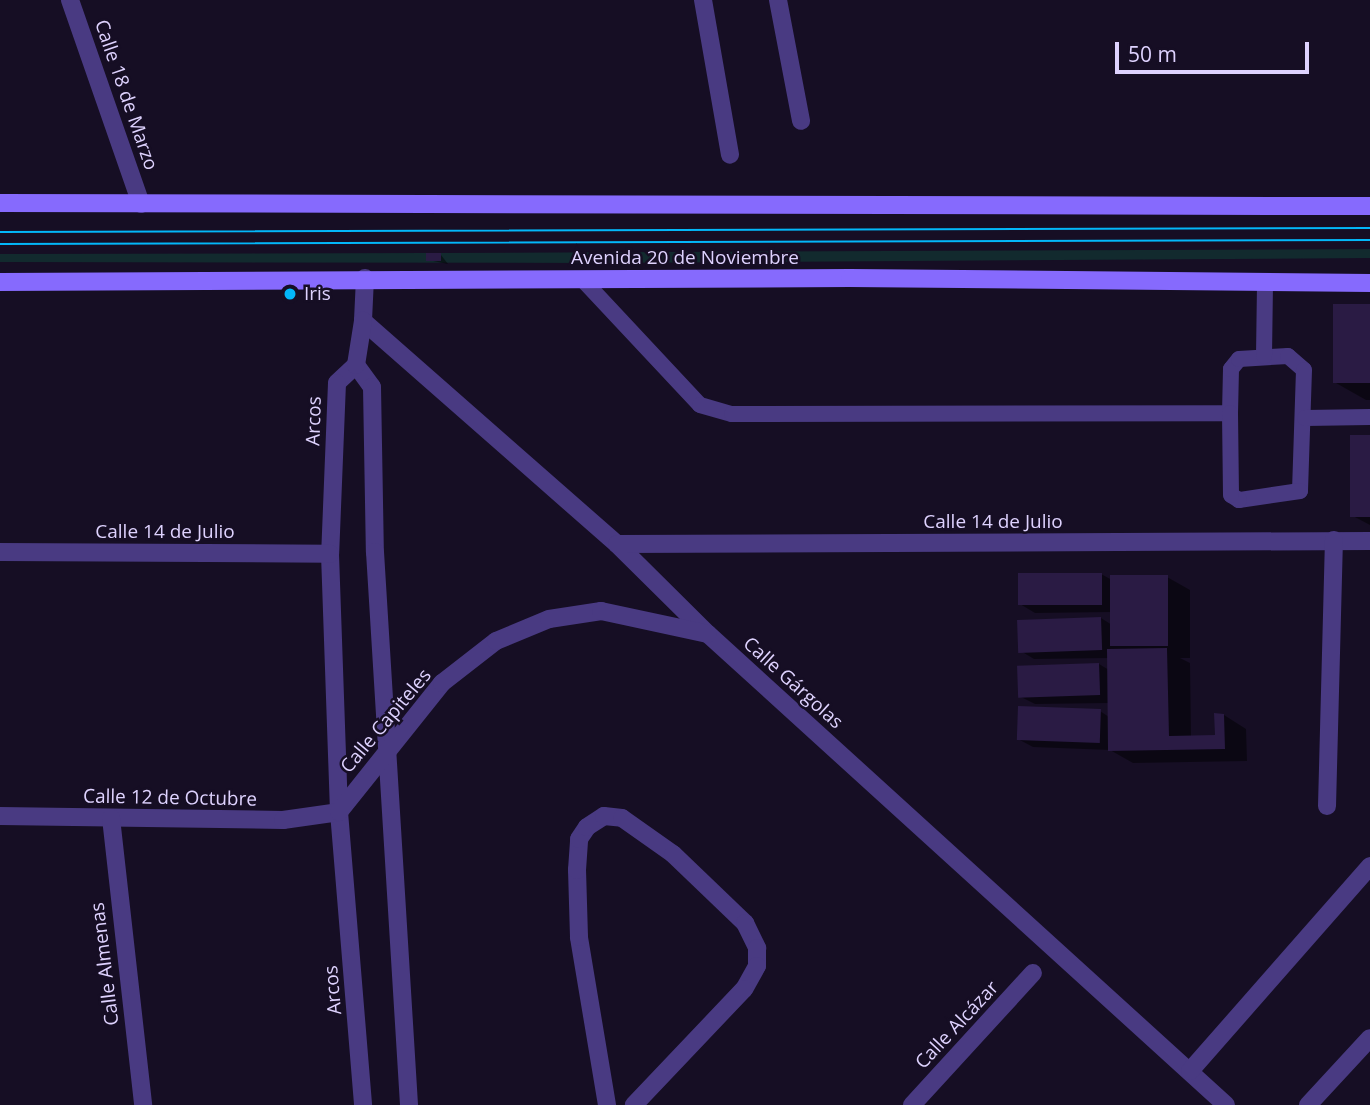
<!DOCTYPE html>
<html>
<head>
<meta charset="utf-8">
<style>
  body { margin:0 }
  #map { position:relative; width:1370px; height:1105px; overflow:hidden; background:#160e24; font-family:"Open Sans",sans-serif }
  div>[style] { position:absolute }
  .green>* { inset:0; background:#122a2e }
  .shadow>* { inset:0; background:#0007 }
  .building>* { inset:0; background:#2a1b44; transform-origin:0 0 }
  .service>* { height:16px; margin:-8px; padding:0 8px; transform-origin:8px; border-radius:8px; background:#493a82 }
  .minor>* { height:18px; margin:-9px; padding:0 9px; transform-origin:9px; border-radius:9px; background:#493a82 }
  .secondary>* { height:18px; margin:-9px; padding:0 9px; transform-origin:9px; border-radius:9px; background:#866afd }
  .tram>* { height:2px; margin:-1px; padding:0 1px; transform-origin:1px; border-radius:1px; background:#03b7f9 }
  .dots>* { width:19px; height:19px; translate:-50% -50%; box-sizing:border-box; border:4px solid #160e24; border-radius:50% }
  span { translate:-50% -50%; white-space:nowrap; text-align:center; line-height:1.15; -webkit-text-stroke:5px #160e24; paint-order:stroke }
  .street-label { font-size:19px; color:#ded2fe }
  .poi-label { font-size:19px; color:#ded2fe }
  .left { translate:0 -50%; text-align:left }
  .scale { position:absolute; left:1115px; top:42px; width:194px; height:32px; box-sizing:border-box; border:4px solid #ded2fe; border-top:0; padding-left:9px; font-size:21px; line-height:24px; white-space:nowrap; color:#ded2fe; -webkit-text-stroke:5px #160e24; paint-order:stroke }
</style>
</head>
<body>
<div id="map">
  <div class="green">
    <i style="clip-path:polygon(1370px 249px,1370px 258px,593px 263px,0 262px,0 254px,426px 253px,427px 261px,441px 261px,441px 253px)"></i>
  </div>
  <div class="shadow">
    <i style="clip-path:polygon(441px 255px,448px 264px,428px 260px)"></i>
    <i style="clip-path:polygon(1370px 306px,1370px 400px,1366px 400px,1336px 383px)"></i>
    <i style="clip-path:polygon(1370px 436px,1370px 525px,1353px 516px)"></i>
    <i style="clip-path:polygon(1101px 574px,1112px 580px,1167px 577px,1190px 590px,1190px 658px,1180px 658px,1190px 663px,1191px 737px,1216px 737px,1224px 715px,1246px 729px,1247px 761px,1133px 763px,1110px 750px,1033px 747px,1018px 739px,1100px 711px,1109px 717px,1109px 703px,1035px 704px,1019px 696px,1099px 664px,1109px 670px,1109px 658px,1034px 659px,1019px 650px,1101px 618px,1112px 625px,1112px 612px,1035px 613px,1020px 604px)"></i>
  </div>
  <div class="building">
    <i style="left:426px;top:253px;width:15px;height:8px"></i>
    <i style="left:1370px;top:304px;width:79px;height:37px;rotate:90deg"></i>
    <i style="left:1350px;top:435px;width:20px;height:82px"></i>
    <i style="left:1018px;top:573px;width:84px;height:32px"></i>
    <i style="left:1110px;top:575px;width:58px;height:71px"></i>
    <i style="left:1101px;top:617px;width:33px;height:84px;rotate:88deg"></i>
    <i style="clip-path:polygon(1167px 648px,1169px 736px,1215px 735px,1214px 713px,1224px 714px,1225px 749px,1108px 751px,1107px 649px)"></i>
    <i style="left:1099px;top:663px;width:32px;height:82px;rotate:88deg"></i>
    <i style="left:1018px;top:706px;width:83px;height:34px;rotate:2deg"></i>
  </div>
  <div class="service">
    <i style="left:583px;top:280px;width:171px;rotate:46.9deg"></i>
    <i style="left:700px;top:405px;width:33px;rotate:16deg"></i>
    <i style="left:732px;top:414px;width:498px;rotate:-0.1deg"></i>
    <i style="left:1230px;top:413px;width:44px;rotate:-88.7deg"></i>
    <i style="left:1231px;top:369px;width:13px;rotate:-51deg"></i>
    <i style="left:1239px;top:359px;width:49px;rotate:-3.5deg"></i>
    <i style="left:1288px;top:356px;width:21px;rotate:41deg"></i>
    <i style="left:1304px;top:370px;width:121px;rotate:91.9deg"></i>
    <i style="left:1300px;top:491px;width:62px;rotate:171.6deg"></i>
    <i style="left:1239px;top:500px;width:9px;rotate:-148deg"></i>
    <i style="left:1231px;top:495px;width:82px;rotate:-90.7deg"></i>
    <i style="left:1264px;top:356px;width:72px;rotate:-89.2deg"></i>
    <i style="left:1305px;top:418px;width:65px;rotate:-0.9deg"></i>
  </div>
  <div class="minor">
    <i style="left:70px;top:0;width:216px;rotate:70.8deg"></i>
    <i style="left:703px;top:0;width:157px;rotate:80.1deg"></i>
    <i style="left:778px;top:0;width:123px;rotate:79.2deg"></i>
    <i style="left:365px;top:278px;width:43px;rotate:92.7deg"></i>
    <i style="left:363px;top:321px;width:338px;rotate:41.3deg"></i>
    <i style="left:617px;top:544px;width:128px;rotate:44.7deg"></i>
    <i style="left:708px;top:634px;width:700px;rotate:42.28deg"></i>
    <i style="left:356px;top:365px;width:26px;rotate:137deg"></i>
    <i style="left:337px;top:383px;width:171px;rotate:92.3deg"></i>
    <i style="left:330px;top:554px;width:258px;rotate:88deg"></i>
    <i style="left:339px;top:812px;width:294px;rotate:85.3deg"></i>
    <i style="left:356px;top:365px;width:27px;rotate:54deg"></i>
    <i style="left:372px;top:387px;width:165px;rotate:89deg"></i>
    <i style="left:375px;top:552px;width:554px;rotate:86.48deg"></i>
    <i style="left:356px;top:365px;width:45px;rotate:-81deg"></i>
    <i style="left:617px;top:544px;width:753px;rotate:-0.23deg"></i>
    <i style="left:0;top:552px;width:330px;rotate:0.3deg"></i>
    <i style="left:1327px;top:806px;width:266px;rotate:-88.5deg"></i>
    <i style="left:0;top:816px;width:283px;rotate:0.8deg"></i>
    <i style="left:283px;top:820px;width:57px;rotate:-8.1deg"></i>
    <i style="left:339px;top:812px;width:165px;rotate:-51.4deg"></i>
    <i style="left:442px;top:683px;width:68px;rotate:-37.9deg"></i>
    <i style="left:496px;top:641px;width:57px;rotate:-22.5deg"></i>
    <i style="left:549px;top:619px;width:53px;rotate:-8.7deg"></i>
    <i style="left:601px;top:611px;width:109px;rotate:12.1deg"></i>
    <i style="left:111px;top:818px;width:289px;rotate:83.6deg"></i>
    <i style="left:1190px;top:1071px;width:273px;rotate:-48.7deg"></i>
    <i style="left:607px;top:1105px;width:170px;rotate:-99.5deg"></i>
    <i style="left:579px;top:937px;width:67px;rotate:-91.7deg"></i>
    <i style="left:577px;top:870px;width:31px;rotate:-86deg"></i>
    <i style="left:579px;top:839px;width:14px;rotate:-56deg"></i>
    <i style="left:587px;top:827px;width:20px;rotate:-33deg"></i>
    <i style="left:604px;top:816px;width:18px;rotate:6deg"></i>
    <i style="left:622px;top:818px;width:62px;rotate:35.2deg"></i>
    <i style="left:673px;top:854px;width:100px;rotate:43.8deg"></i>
    <i style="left:745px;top:923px;width:28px;rotate:64deg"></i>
    <i style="left:757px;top:948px;width:18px;rotate:90deg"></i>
    <i style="left:757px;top:966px;width:26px;rotate:119deg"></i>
    <i style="left:744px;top:989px;width:160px;rotate:133.5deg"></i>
    <i style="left:912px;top:1105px;width:179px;rotate:-47.5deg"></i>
    <i style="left:1308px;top:1105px;width:91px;rotate:-47.2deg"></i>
  </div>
  <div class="secondary">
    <i style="left:0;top:203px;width:1370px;rotate:0.13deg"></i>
    <i style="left:0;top:282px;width:850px;rotate:-0.27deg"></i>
    <i style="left:850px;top:278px;width:520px;rotate:0.55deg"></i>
  </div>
  <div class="tram">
    <i style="left:0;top:232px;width:1370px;rotate:-0.17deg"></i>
    <i style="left:0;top:244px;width:1370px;rotate:-0.17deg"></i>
  </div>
  <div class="dots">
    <i style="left:290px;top:294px;background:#03b7f9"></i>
  </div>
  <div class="street-label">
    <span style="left:126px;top:95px;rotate:71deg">Calle 18 de Marzo</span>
    <span style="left:685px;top:258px">Avenida 20 de Noviembre</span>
    <span style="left:314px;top:421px;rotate:-88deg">Arcos</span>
    <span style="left:993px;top:522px">Calle 14 de Julio</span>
    <span style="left:165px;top:532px">Calle 14 de Julio</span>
    <span style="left:793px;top:683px;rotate:42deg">Calle Gárgolas</span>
    <span style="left:386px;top:721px;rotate:-50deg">Calle Capiteles</span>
    <span style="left:170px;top:798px;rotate:1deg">Calle 12 de Octubre</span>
    <span style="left:105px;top:964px;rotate:-97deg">Calle Almenas</span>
    <span style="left:333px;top:990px;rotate:-95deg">Arcos</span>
    <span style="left:957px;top:1025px;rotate:-47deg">Calle Alcázar</span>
  </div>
  <div class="poi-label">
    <span class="left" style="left:304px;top:294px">Iris</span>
  </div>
  <div class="scale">50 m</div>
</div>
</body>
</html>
